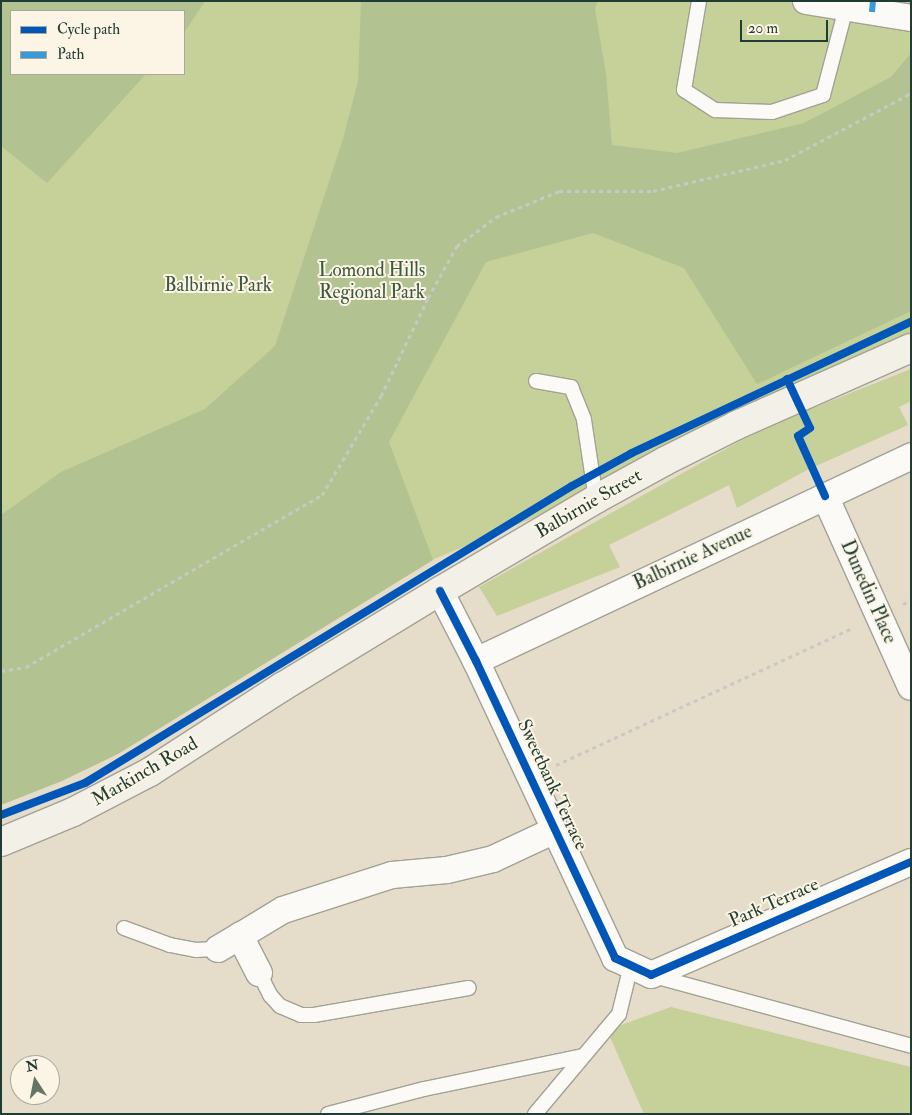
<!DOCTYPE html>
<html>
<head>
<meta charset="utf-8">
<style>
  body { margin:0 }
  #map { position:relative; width:912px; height:1115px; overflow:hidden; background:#e5dcc9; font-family:"IM FELL Double Pica",serif }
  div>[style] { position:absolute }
  .green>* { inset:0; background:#c5d198 }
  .forest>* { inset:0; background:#b2c290 }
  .path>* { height:3px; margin-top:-1.5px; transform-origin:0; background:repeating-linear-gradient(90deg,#c9c9c4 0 4px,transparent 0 8px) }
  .roads { filter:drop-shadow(1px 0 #a2a195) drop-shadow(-1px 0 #a2a195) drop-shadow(0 1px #a2a195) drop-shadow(0 -1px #a2a195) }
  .service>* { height:14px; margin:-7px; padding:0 7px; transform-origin:7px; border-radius:7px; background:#fbfaf7 }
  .minor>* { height:26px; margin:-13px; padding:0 13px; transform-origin:13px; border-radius:13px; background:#fbfaf7 }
  .secondary>* { height:28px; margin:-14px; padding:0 14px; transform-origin:14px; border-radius:14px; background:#f3f0e8 }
  .quiet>* { height:6px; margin-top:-3px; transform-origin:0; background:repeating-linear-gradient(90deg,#3a99d8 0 12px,transparent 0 18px) }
  .cycleway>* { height:8px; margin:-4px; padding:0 4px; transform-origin:4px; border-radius:4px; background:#0057b8 }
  span { translate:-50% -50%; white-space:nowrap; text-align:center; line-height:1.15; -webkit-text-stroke:4px #fcf5e5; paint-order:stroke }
  .park-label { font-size:19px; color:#3b5940 }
  .street-label { font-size:19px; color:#1f3d34 }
  .frame { position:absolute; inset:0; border:2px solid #1f3d34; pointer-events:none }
  .legend { position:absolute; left:10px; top:10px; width:175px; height:65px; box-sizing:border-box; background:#fcf5e5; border:1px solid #a4ab9e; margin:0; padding:6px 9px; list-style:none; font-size:15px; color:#1f3d34 }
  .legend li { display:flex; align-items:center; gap:10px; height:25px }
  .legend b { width:25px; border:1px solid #a4ab9e }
  .north { position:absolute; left:10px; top:1055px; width:50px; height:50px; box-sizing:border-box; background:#fcf5e5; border:1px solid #a4ab9e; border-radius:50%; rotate:349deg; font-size:14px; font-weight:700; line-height:20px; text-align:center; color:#1f3d34 }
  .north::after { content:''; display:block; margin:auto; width:18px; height:22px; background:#647568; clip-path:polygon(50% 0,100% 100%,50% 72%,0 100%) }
  .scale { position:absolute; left:740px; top:20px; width:88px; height:22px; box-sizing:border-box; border:2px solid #1f3d34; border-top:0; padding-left:6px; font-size:15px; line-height:18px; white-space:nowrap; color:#1f3d34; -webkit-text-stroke:4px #fcf5e5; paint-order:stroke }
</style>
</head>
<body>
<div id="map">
  <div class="green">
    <i style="clip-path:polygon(evenodd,1px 1px,911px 1px,911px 361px,1px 739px,1px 1px,11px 11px,184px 11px,184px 74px,11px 74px,11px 11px)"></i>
    <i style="clip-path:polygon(911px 369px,911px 401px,899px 407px,908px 425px,807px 470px,737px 508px,729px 485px,609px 545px,620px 567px,497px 616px,479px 587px,740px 441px,798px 414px)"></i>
    <i style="clip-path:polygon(671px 1007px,911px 1067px,911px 1114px,644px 1114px,607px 1030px)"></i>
  </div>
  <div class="forest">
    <i style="clip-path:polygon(1px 1px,205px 1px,184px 33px,184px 11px,11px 11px,11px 74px,146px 74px,47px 183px,1px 146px)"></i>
    <i style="clip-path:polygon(361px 1px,598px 1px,595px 9px,606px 74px,612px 145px,677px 153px,804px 123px,891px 77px,911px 53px,911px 311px,757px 384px,684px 268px,593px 233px,486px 262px,389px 442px,433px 560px,118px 754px,62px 781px,1px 805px,1px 515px,61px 472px,205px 409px,275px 346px,343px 139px,358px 81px)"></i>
  </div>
  <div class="path">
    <i style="left:903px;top:604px;width:9px;rotate:-27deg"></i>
    <i style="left:1px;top:671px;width:25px;rotate:-9deg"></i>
    <i style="left:26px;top:667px;width:342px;rotate:-30.2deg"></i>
    <i style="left:322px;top:495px;width:115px;rotate:-59.2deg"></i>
    <i style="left:381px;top:396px;width:109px;rotate:-64.4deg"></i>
    <i style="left:428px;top:298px;width:60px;rotate:-60.9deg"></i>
    <i style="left:457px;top:246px;width:49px;rotate:-36.6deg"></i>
    <i style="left:496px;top:217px;width:68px;rotate:-22.4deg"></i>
    <i style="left:559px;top:191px;width:94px"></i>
    <i style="left:653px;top:191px;width:136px;rotate:-13.2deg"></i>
    <i style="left:785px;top:160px;width:137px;rotate:-27.9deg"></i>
    <i style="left:906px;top:96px;width:7px;rotate:-45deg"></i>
    <i style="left:556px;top:765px;width:328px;rotate:-24.8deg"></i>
  </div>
  <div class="roads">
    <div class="service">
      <i style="left:699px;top:1px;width:90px;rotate:99.6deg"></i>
      <i style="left:684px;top:90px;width:37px;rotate:33deg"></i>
      <i style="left:715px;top:110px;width:57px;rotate:2deg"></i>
      <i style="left:772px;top:112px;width:54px;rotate:-18.4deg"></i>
      <i style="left:823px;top:95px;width:90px;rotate:-75.2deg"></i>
      <i style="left:536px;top:381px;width:36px;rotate:10deg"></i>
      <i style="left:571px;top:387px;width:35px;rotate:68deg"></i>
      <i style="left:584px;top:420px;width:80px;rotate:81.4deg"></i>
      <i style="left:124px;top:928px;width:49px;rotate:20.3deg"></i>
      <i style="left:170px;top:945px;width:26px;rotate:11deg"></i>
      <i style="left:196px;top:950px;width:22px;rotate:-3deg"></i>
      <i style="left:259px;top:973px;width:25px;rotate:63deg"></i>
      <i style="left:270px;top:995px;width:15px;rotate:48deg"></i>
      <i style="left:280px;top:1006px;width:23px;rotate:23deg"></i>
      <i style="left:301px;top:1015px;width:13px"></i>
      <i style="left:314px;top:1015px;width:157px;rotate:-9.9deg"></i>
      <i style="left:654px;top:976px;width:266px;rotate:15.2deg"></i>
      <i style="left:328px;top:1114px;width:99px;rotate:-14.6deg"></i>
      <i style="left:424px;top:1089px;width:162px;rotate:-11.7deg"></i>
      <i style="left:535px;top:1114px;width:131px;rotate:-50deg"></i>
      <i style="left:619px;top:1014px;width:50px;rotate:-76.2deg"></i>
    </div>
    <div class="minor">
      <i style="left:806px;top:1px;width:106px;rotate:9.2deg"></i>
      <i style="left:825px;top:496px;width:209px;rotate:65.8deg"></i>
      <i style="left:440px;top:591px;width:79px;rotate:62.8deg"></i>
      <i style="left:476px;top:661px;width:328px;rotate:64.9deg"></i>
      <i style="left:615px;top:958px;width:40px;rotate:25deg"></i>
      <i style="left:651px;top:975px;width:283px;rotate:-23.5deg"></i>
      <i style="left:476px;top:661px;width:481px;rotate:-25.2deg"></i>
      <i style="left:218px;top:949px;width:26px;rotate:-31deg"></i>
      <i style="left:259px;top:973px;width:42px;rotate:-117.2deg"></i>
      <i style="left:240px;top:936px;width:50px;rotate:-31.2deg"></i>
      <i style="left:283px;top:910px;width:114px;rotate:-17.8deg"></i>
      <i style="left:392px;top:875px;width:55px;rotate:-5.2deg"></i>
      <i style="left:447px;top:870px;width:47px;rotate:-13.4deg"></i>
      <i style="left:493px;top:859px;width:68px;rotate:-25.1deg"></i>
    </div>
    <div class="secondary">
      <i style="left:1px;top:842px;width:78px;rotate:-22.6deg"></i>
      <i style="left:73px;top:812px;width:87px;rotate:-27.5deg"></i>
      <i style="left:150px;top:772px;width:157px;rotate:-32.8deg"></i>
      <i style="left:282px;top:687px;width:185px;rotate:-31.3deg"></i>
      <i style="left:440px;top:591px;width:181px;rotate:-30.5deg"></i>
      <i style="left:596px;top:499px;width:79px;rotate:-28.8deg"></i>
      <i style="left:665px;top:461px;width:80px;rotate:-26.6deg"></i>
      <i style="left:737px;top:425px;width:190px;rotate:-23.9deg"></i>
    </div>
  </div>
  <div class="quiet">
    <i style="left:872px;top:12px;width:11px;rotate:-85deg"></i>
  </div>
  <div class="cycleway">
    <i style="left:787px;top:379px;width:54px;rotate:64.9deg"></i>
    <i style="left:810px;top:428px;width:14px;rotate:146deg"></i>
    <i style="left:798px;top:436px;width:66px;rotate:65.8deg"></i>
    <i style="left:440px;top:591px;width:79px;rotate:62.8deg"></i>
    <i style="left:476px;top:661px;width:328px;rotate:64.9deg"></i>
    <i style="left:615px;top:958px;width:40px;rotate:25deg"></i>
    <i style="left:651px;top:975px;width:283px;rotate:-23.5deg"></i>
    <i style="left:1px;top:815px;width:90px;rotate:-20.9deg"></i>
    <i style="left:85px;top:783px;width:570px;rotate:-31.38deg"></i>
    <i style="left:572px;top:486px;width:68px;rotate:-28.8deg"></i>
    <i style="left:632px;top:453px;width:308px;rotate:-25.2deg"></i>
  </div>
  <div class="park-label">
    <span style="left:372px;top:282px">Lomond Hills<br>Regional Park</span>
    <span style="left:218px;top:286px">Balbirnie Park</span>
  </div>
  <div class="street-label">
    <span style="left:589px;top:504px;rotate:-30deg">Balbirnie Street</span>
    <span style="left:693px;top:558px;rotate:-25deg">Balbirnie Avenue</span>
    <span style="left:868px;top:592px;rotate:66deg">Dunedin Place</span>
    <span style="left:145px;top:772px;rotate:-30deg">Markinch Road</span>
    <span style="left:552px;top:785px;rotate:65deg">Sweetbank Terrace</span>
    <span style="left:774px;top:903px;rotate:-24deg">Park Terrace</span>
  </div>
  <div class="frame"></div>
  <ul class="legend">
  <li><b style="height:6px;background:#0057b8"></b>Cycle path</li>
  <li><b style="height:6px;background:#3a99d8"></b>Path</li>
  </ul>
  <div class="north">N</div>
  <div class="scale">20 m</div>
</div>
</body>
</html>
